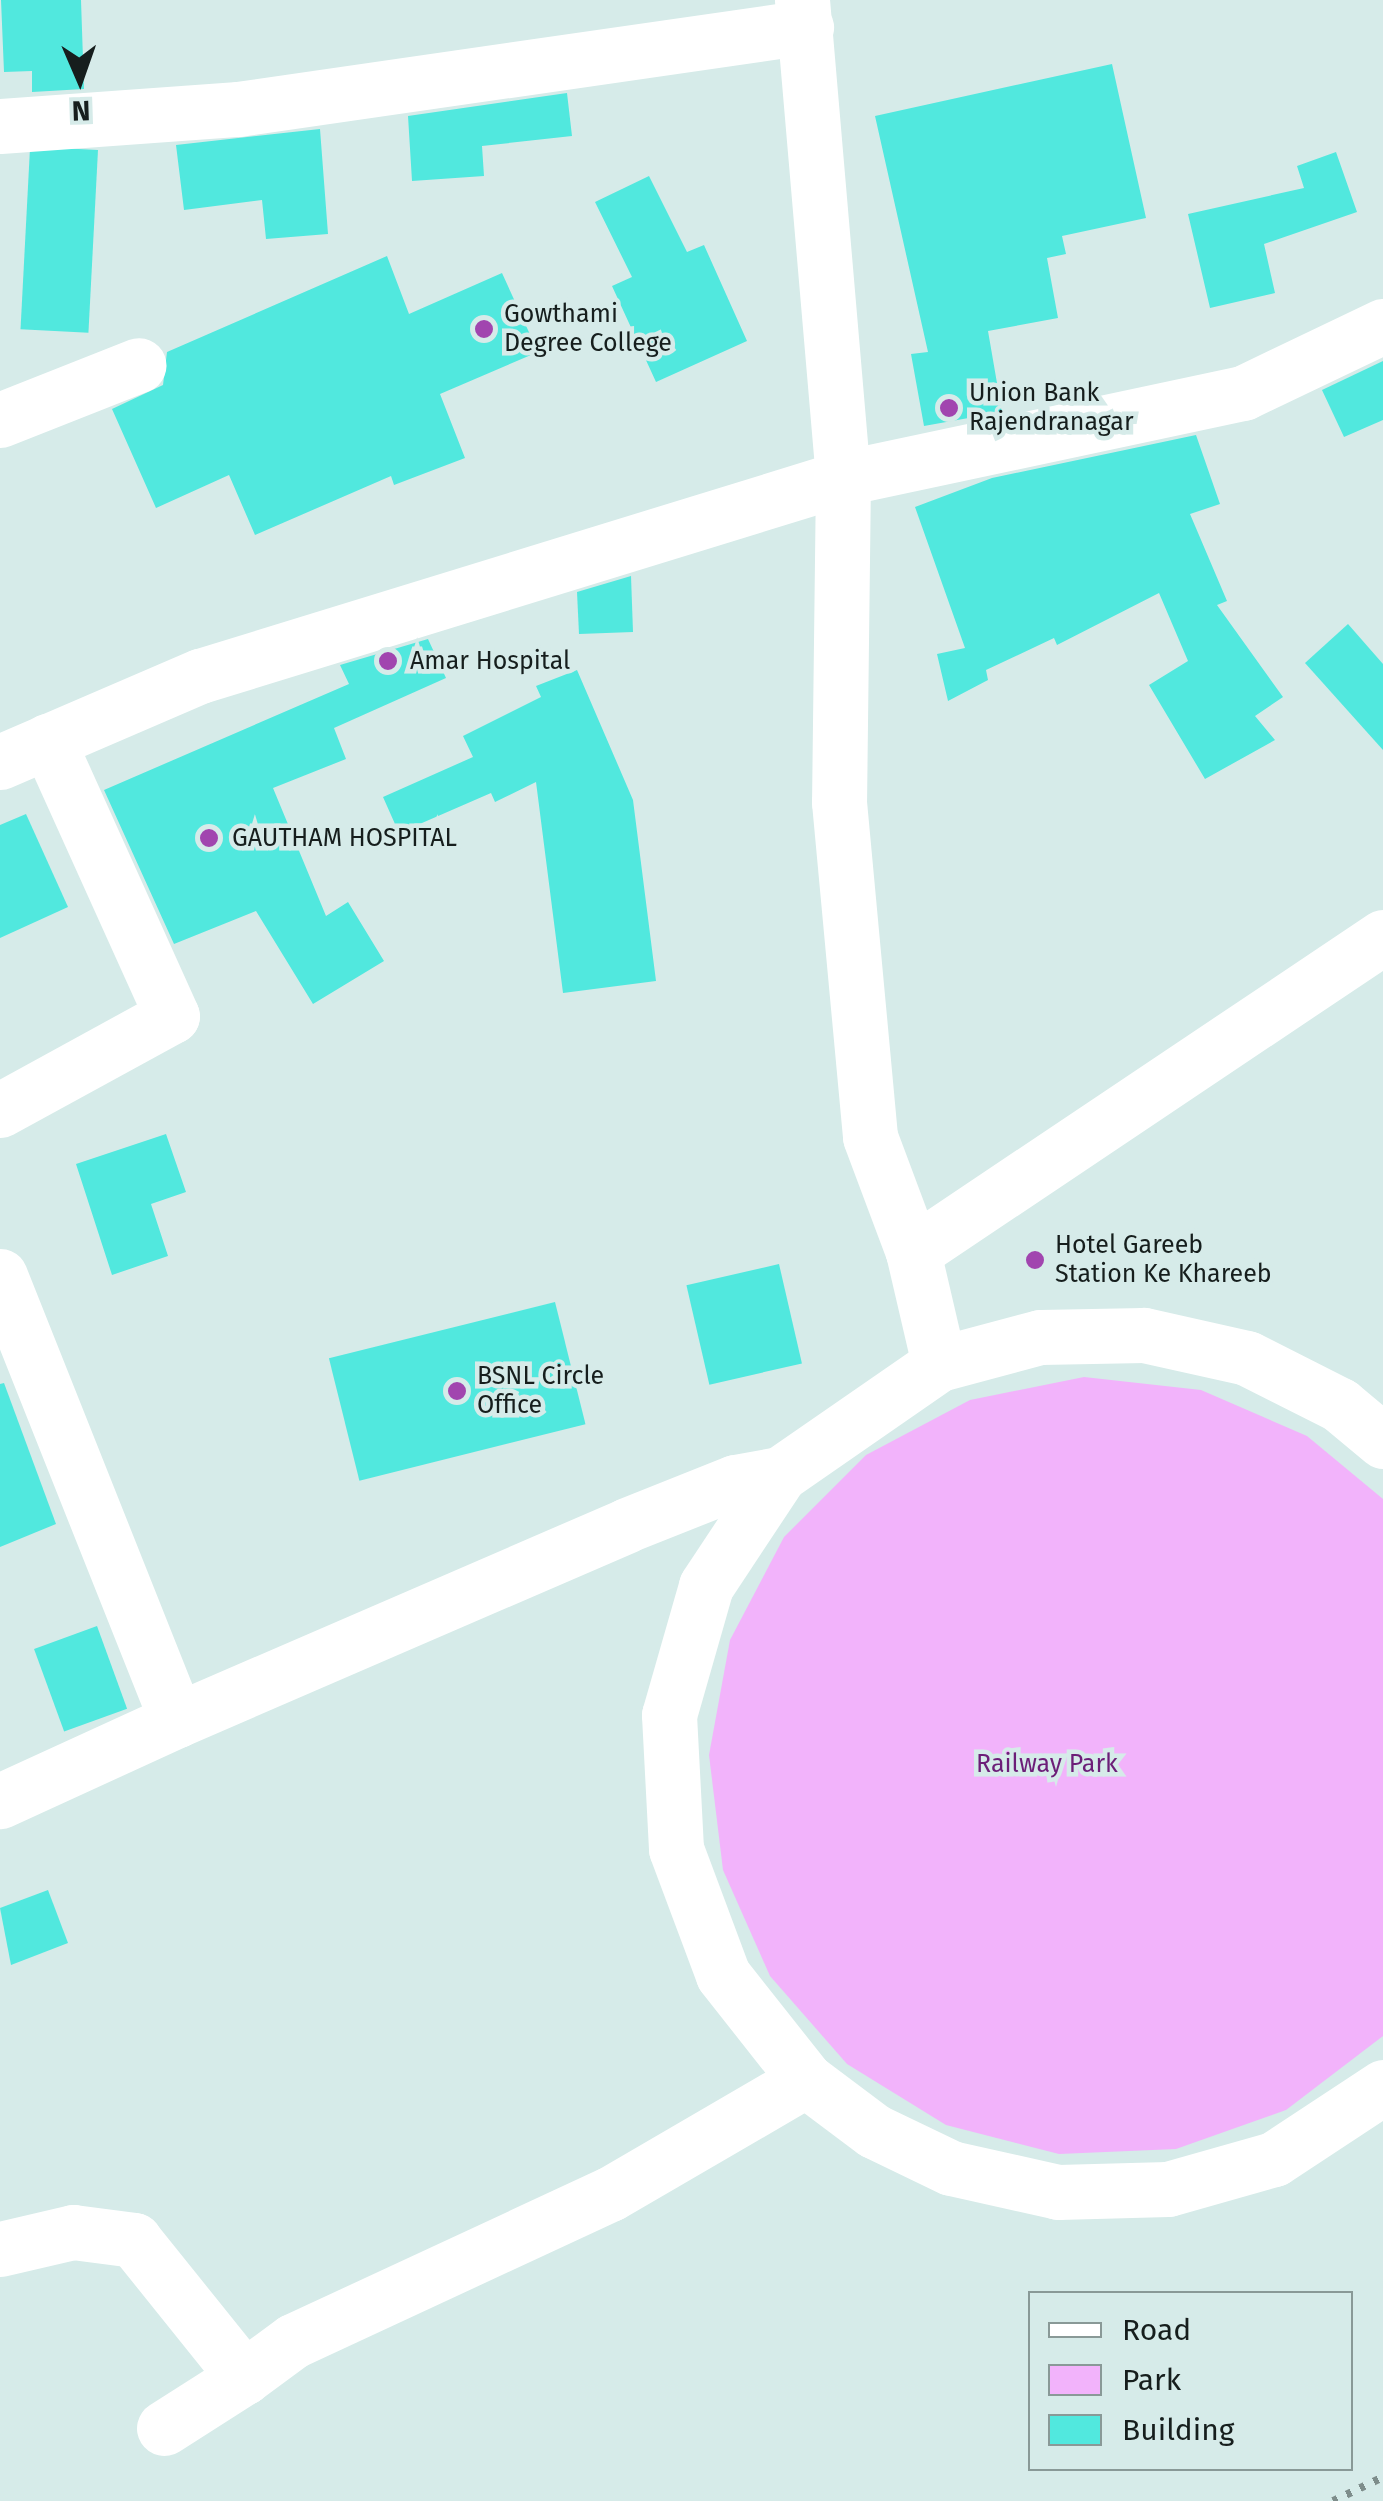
<!DOCTYPE html>
<html>
<head>
<meta charset="utf-8">
<style>
  body { margin:0 }
  #map { position:relative; width:1383px; height:2501px; overflow:hidden; background:#d6ebe9; font-family:"Fira Sans",sans-serif }
  div>[style] { position:absolute }
  .green>* { inset:0; background:#f2b3fb }
  .building>* { inset:0; background:#51e8de; transform-origin:0 0 }
  .minor>* { height:55px; margin:-27.5px; padding:0 27.5px; transform-origin:27.5px; border-radius:27.5px; background:#fff }
  .rail>* { height:8px; margin-top:-4px; transform-origin:0; background:repeating-linear-gradient(90deg,#7e8d8b 0 5px,transparent 0 15px) }
  .dots>* { width:28px; height:28px; translate:-50% -50%; box-sizing:border-box; border:5px solid #d6ebe9; border-radius:50% }
  span { translate:-50% -50%; white-space:nowrap; text-align:center; line-height:1.15; -webkit-text-stroke:9px #d6ebe9; paint-order:stroke }
  .poi-label { font-size:25px; color:#161e1d }
  .left { translate:0 -50%; text-align:left }
  .park-label { font-size:25px; color:#6c1e78 }
  .legend { position:absolute; left:1028px; top:2291px; width:325px; height:180px; box-sizing:border-box; background:#d6ebe9; border:2px solid #899997; margin:0; padding:12px 18px; list-style:none; font-size:30px; color:#161e1d }
  .legend li { display:flex; align-items:center; gap:20px; height:50px }
  .legend b { width:50px; border:2px solid #899997 }
  .north { position:absolute; left:30px; top:30px; width:100px; height:100px; -webkit-text-stroke:8px #d6ebe9; paint-order:stroke; rotate:178deg; font-size:28px; font-weight:700; line-height:40px; text-align:center; color:#161e1d }
  .north::after { content:''; display:block; margin:auto; width:35px; height:45px; background:#161e1d; clip-path:polygon(50% 0,100% 100%,50% 72%,0 100%) }
</style>
</head>
<body>
<div id="map">
  <div class="green">
    <i style="clip-path:polygon(1084px 1377px,1201px 1390px,1307px 1436px,1383px 1499px,1383px 2036px,1286px 2110px,1176px 2149px,1059px 2154px,946px 2125px,847px 2064px,770px 1976px,723px 1870px,709px 1755px,730px 1640px,784px 1537px,866px 1455px,970px 1400px)"></i>
  </div>
  <div class="building">
    <i style="clip-path:polygon(1px 0,81px 0,84px 89px,32px 92px,32px 71px,4px 72px)"></i>
    <i style="clip-path:polygon(1112px 64px,1146px 218px,1062px 236px,1066px 254px,1047px 258px,1058px 318px,988px 331px,1002px 412px,924px 426px,911px 354px,928px 352px,875px 116px)"></i>
    <i style="clip-path:polygon(567px 93px,572px 136px,482px 146px,484px 176px,412px 181px,408px 116px)"></i>
    <i style="clip-path:polygon(320px 129px,328px 234px,266px 239px,262px 200px,184px 210px,176px 145px)"></i>
    <i style="left:98px;top:150px;width:183px;height:68px;rotate:93deg"></i>
    <i style="clip-path:polygon(1336px 152px,1357px 212px,1264px 244px,1275px 293px,1210px 308px,1188px 214px,1304px 188px,1297px 166px)"></i>
    <i style="clip-path:polygon(649px 176px,687px 252px,704px 245px,747px 341px,656px 382px,612px 286px,632px 277px,595px 202px)"></i>
    <i style="clip-path:polygon(387px 256px,409px 314px,502px 273px,538px 352px,440px 394px,465px 458px,394px 485px,391px 476px,255px 535px,229px 475px,156px 508px,112px 409px,163px 385px,167px 352px)"></i>
    <i style="clip-path:polygon(1383px 361px,1383px 420px,1344px 437px,1322px 390px)"></i>
    <i style="clip-path:polygon(1196px 435px,1220px 504px,1190px 514px,1227px 601px,1217px 605px,1283px 697px,1255px 716px,1275px 740px,1205px 779px,1149px 685px,1188px 661px,1159px 593px,1057px 645px,1054px 638px,986px 670px,988px 680px,948px 701px,937px 654px,965px 648px,915px 507px,992px 478px)"></i>
    <i style="clip-path:polygon(631px 576px,633px 632px,579px 634px,577px 592px)"></i>
    <i style="clip-path:polygon(1348px 624px,1383px 664px,1383px 750px,1305px 663px)"></i>
    <i style="clip-path:polygon(428px 639px,446px 678px,334px 728px,346px 759px,273px 788px,326px 916px,348px 902px,384px 961px,313px 1004px,256px 911px,174px 944px,104px 790px,349px 684px,340px 665px)"></i>
    <i style="clip-path:polygon(577px 670px,633px 800px,656px 981px,563px 993px,536px 782px,495px 802px,491px 793px,399px 833px,383px 797px,473px 757px,463px 736px,541px 697px,536px 686px)"></i>
    <i style="clip-path:polygon(26px 814px,68px 907px,0 938px,0 825px)"></i>
    <i style="clip-path:polygon(166px 1134px,186px 1192px,151px 1204px,168px 1256px,112px 1275px,76px 1164px)"></i>
    <i style="left:779px;top:1264px;width:102px;height:95px;rotate:77deg"></i>
    <i style="left:555px;top:1302px;width:126px;height:233px;rotate:76deg"></i>
    <i style="clip-path:polygon(4px 1383px,56px 1524px,0 1547px,0 1384px)"></i>
    <i style="left:97px;top:1626px;width:88px;height:67px;rotate:70deg"></i>
    <i style="clip-path:polygon(48px 1890px,68px 1943px,11px 1965px,0 1908px)"></i>
  </div>
  <div class="minor">
    <i style="left:802px;top:0;width:480px;rotate:85.1deg"></i>
    <i style="left:843px;top:478px;width:324px;rotate:90.7deg"></i>
    <i style="left:839px;top:802px;width:336px;rotate:84.7deg"></i>
    <i style="left:870px;top:1137px;width:123px;rotate:69.5deg"></i>
    <i style="left:913px;top:1252px;width:115px;rotate:76.9deg"></i>
    <i style="left:0;top:126px;width:239px;rotate:-4.1deg"></i>
    <i style="left:238px;top:109px;width:574px;rotate:-8.21deg"></i>
    <i style="left:0;top:420px;width:149px;rotate:-21.6deg"></i>
    <i style="left:0;top:762px;width:218px;rotate:-23.3deg"></i>
    <i style="left:200px;top:676px;width:673px;rotate:-17.12deg"></i>
    <i style="left:843px;top:478px;width:409px;rotate:-12deg"></i>
    <i style="left:1243px;top:393px;width:155px;rotate:-25.6deg"></i>
    <i style="left:0;top:1110px;width:196px;rotate:-28.7deg"></i>
    <i style="left:172px;top:1016px;width:302px;rotate:-114.3deg"></i>
    <i style="left:913px;top:1252px;width:566px;rotate:-33.83deg"></i>
    <i style="left:0;top:1276px;width:478px;rotate:68.3deg"></i>
    <i style="left:177px;top:1720px;width:195px;rotate:155.4deg"></i>
    <i style="left:1383px;top:1441px;width:56px;rotate:-140.1deg"></i>
    <i style="left:1340px;top:1405px;width:104px;rotate:-153.2deg"></i>
    <i style="left:1247px;top:1358px;width:106px;rotate:-167.4deg"></i>
    <i style="left:1144px;top:1335px;width:104px;rotate:178.9deg"></i>
    <i style="left:1040px;top:1337px;width:105px;rotate:165deg"></i>
    <i style="left:939px;top:1364px;width:193px;rotate:145.3deg"></i>
    <i style="left:780px;top:1474px;width:134px;rotate:123.5deg"></i>
    <i style="left:706px;top:1586px;width:134px;rotate:106deg"></i>
    <i style="left:669px;top:1715px;width:134px;rotate:87deg"></i>
    <i style="left:676px;top:1849px;width:134px;rotate:69.5deg"></i>
    <i style="left:723px;top:1975px;width:134px;rotate:51.7deg"></i>
    <i style="left:806px;top:2080px;width:85px;rotate:36.9deg"></i>
    <i style="left:874px;top:2131px;width:85px;rotate:25.7deg"></i>
    <i style="left:951px;top:2168px;width:110px;rotate:12.6deg"></i>
    <i style="left:1058px;top:2192px;width:110px;rotate:-1.6deg"></i>
    <i style="left:1168px;top:2189px;width:110px;rotate:-15.8deg"></i>
    <i style="left:1274px;top:2159px;width:131px;rotate:-33.4deg"></i>
    <i style="left:177px;top:1720px;width:490px;rotate:-23.4deg"></i>
    <i style="left:627px;top:1525px;width:116px;rotate:-21.7deg"></i>
    <i style="left:735px;top:1482px;width:46px;rotate:-10.1deg"></i>
    <i style="left:0;top:2249px;width:75px;rotate:-13.1deg"></i>
    <i style="left:73px;top:2232px;width:62px;rotate:7.5deg"></i>
    <i style="left:134px;top:2240px;width:176px;rotate:51.2deg"></i>
    <i style="left:244px;top:2377px;width:61px;rotate:-36.3deg"></i>
    <i style="left:293px;top:2341px;width:349px;rotate:-24.9deg"></i>
    <i style="left:610px;top:2194px;width:227px;rotate:-30.2deg"></i>
    <i style="left:164px;top:2428px;width:95px;rotate:-32.5deg"></i>
  </div>
  <div class="rail">
    <i style="left:1333px;top:2501px;width:55px;rotate:-25.6deg"></i>
  </div>
  <div class="dots">
    <i style="left:484px;top:329px;background:#a145af"></i>
    <i style="left:949px;top:408px;background:#a145af"></i>
    <i style="left:388px;top:661px;background:#a145af"></i>
    <i style="left:209px;top:838px;background:#a145af"></i>
    <i style="left:1035px;top:1260px;background:#a145af"></i>
    <i style="left:457px;top:1391px;background:#a145af"></i>
  </div>
  <div class="poi-label">
    <span class="left" style="left:504px;top:329px">Gowthami<br>Degree College</span>
    <span class="left" style="left:969px;top:408px">Union Bank<br>Rajendranagar</span>
    <span class="left" style="left:410px;top:661px">Amar Hospital</span>
    <span class="left" style="left:232px;top:838px">GAUTHAM HOSPITAL</span>
    <span class="left" style="left:1055px;top:1260px">Hotel Gareeb<br>Station Ke Khareeb</span>
    <span class="left" style="left:477px;top:1391px">BSNL Circle<br>Office</span>
  </div>
  <div class="park-label">
    <span style="left:1047px;top:1764px">Railway Park</span>
  </div>
  <ul class="legend">
  <li><b style="height:12px;background:#fff"></b>Road</li>
  <li><b style="height:28px;background:#f2b3fb"></b>Park</li>
  <li><b style="height:28px;background:#51e8de"></b>Building</li>
  </ul>
  <div class="north">N</div>
</div>
</body>
</html>
